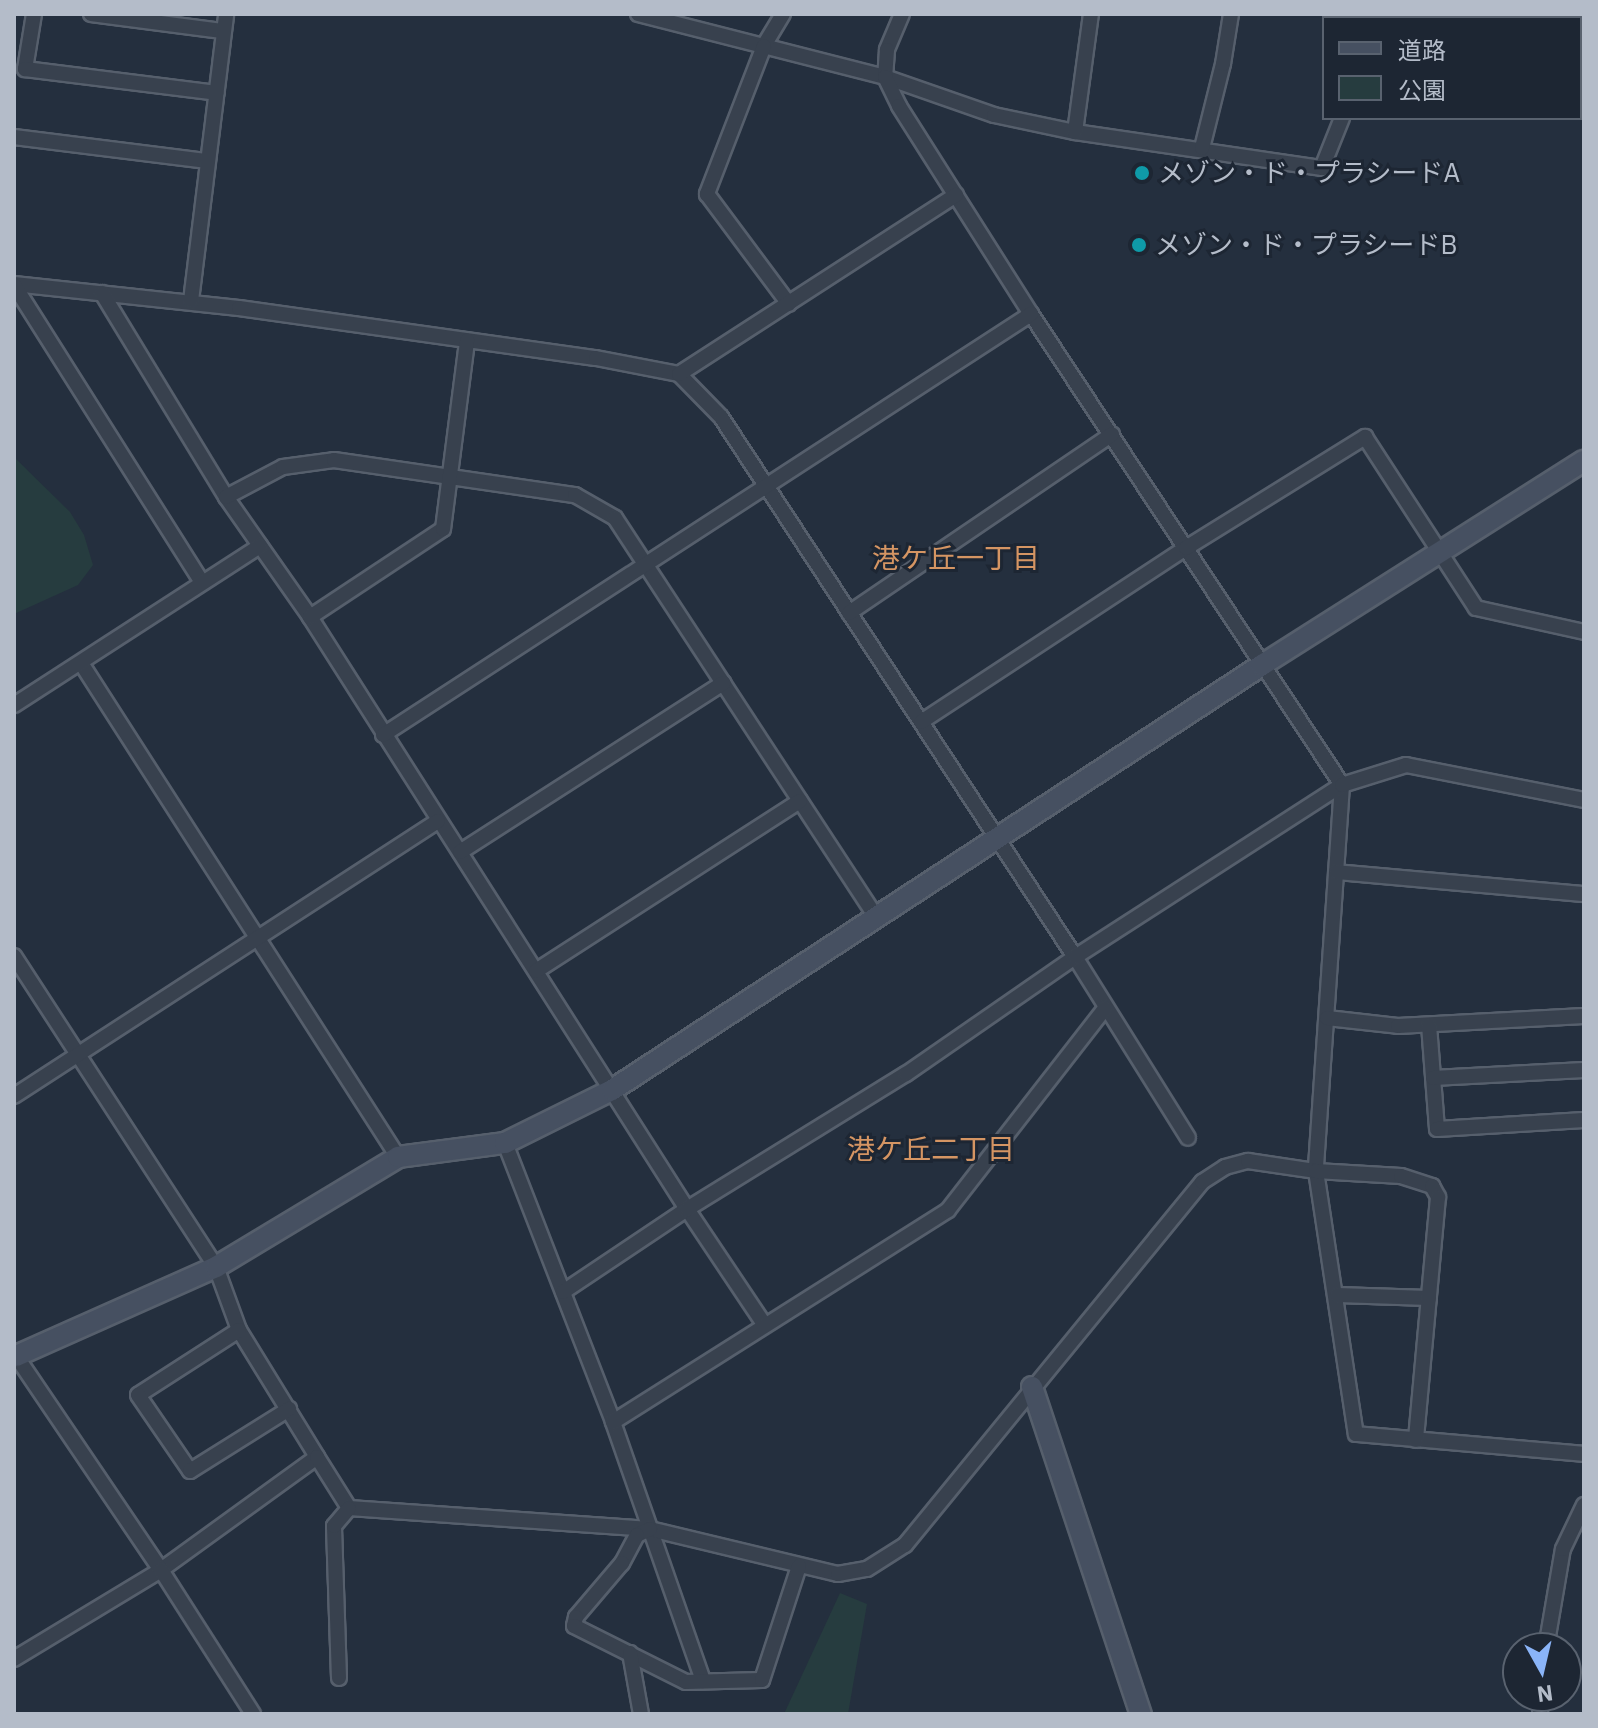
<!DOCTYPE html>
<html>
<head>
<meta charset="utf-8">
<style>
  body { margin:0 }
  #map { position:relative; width:1598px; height:1728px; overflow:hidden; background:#242f3e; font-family:"IBM Plex Sans","Noto Sans JP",sans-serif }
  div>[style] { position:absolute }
  .green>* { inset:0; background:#263c3f }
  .roads { filter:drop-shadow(2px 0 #565f6c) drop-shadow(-2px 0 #565f6c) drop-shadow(0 2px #565f6c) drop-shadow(0 -2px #565f6c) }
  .street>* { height:14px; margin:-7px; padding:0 7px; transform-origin:7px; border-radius:7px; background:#38414e }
  .secondary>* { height:20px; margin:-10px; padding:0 10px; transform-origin:10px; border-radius:10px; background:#465061 }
  .dots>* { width:22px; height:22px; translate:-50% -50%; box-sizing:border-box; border:4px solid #1d2633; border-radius:50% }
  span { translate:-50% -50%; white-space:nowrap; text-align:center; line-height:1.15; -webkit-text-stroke:6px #1d2633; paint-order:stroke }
  .poi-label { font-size:26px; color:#b4bcc9 }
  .left { translate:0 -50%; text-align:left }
  .neighbourhood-label { font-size:28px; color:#d59563 }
  .frame { position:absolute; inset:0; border:16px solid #b4bcc9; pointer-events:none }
  .legend { position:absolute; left:1322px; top:16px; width:260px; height:104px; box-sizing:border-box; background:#1d2633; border:2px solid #59626f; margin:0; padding:10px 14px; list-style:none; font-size:24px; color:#b4bcc9 }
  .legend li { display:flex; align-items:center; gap:16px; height:40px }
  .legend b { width:40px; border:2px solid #59626f }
  .north { position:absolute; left:1502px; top:1632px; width:80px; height:80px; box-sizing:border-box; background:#1d2633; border:2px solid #59626f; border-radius:50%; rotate:172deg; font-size:22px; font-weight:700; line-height:32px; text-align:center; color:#b4bcc9 }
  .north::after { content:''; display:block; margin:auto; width:28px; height:36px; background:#8ab4f8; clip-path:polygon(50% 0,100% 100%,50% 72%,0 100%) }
</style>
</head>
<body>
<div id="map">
  <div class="green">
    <i style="clip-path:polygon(14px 457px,70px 512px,84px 535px,93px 565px,78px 585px,14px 614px)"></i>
    <i style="clip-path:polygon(840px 1593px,867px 1604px,848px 1714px,784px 1714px)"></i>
  </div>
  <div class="roads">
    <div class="street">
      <i style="left:34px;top:14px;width:56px;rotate:99.3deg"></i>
      <i style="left:25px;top:69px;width:193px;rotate:7.1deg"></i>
      <i style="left:91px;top:14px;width:132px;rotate:7.4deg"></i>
      <i style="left:638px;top:14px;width:255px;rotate:14.3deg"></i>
      <i style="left:885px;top:77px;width:115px;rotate:19.2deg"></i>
      <i style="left:994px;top:115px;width:83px;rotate:11.9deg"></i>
      <i style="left:1075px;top:132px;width:250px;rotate:8.3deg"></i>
      <i style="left:1322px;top:168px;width:54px;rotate:-68.2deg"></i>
      <i style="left:783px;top:14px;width:37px;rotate:121deg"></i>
      <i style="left:764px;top:46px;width:159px;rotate:111.1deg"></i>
      <i style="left:707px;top:194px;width:137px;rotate:53.3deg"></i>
      <i style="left:902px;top:14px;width:39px;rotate:113deg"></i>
      <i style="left:887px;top:50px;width:27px;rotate:94deg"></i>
      <i style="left:885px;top:77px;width:32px;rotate:64deg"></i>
      <i style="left:899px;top:106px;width:246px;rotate:57.6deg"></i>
      <i style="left:1031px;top:314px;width:564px;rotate:56.56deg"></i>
      <i style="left:1342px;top:785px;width:387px;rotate:93.9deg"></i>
      <i style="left:1316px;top:1171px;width:266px;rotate:81.4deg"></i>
      <i style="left:1356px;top:1434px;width:229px;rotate:5deg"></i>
      <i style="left:1362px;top:18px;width:4px;rotate:-76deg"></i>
      <i style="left:1580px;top:106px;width:4px"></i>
      <i style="left:1075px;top:132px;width:119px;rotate:-82.3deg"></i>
      <i style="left:14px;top:137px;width:195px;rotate:7.1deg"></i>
      <i style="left:1202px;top:148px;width:87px;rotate:-76deg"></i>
      <i style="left:1223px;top:64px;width:51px;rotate:-80.9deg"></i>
      <i style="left:14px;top:284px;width:226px;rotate:6.1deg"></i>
      <i style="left:239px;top:308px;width:360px;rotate:8deg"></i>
      <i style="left:596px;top:358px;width:85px;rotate:10.9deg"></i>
      <i style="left:679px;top:374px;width:60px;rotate:45.7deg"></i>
      <i style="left:721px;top:417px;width:646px;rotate:56.75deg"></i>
      <i style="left:1075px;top:957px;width:213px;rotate:58deg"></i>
      <i style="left:14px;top:285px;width:352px;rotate:57.7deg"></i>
      <i style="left:102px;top:293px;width:239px;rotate:58.7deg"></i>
      <i style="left:226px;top:497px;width:146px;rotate:55deg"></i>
      <i style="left:310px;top:617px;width:702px;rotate:57.51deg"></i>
      <i style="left:687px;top:1209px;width:138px;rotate:56.2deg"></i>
      <i style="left:191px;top:301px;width:289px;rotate:-83deg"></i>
      <i style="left:679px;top:374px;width:330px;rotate:-32.9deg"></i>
      <i style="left:226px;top:497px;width:64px;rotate:-27.8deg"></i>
      <i style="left:283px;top:467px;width:51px;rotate:-7.8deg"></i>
      <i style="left:334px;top:460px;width:244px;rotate:8.3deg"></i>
      <i style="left:575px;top:495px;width:46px;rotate:29.9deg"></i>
      <i style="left:615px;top:518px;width:479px;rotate:56.8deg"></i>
      <i style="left:849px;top:613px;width:318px;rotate:-34.2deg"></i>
      <i style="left:310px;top:617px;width:159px;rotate:-33.5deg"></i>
      <i style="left:443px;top:529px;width:190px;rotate:-82.7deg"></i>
      <i style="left:81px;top:663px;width:587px;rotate:57.31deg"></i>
      <i style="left:14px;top:705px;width:293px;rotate:-32.9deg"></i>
      <i style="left:921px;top:722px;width:317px;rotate:-33.3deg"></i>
      <i style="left:1186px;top:548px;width:211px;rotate:-31.8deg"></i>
      <i style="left:1365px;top:437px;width:204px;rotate:57deg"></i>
      <i style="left:1476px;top:608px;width:111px;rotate:12.5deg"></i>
      <i style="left:383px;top:735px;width:773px;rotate:-33.01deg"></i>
      <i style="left:460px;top:852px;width:313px;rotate:-32.7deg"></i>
      <i style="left:1336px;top:872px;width:249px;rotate:5.1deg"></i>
      <i style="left:14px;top:956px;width:371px;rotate:57deg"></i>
      <i style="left:216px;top:1267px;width:67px;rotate:69.9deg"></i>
      <i style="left:239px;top:1330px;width:149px;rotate:58.4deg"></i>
      <i style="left:317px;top:1457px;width:193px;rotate:144.1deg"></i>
      <i style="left:161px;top:1570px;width:172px;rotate:148.8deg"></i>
      <i style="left:536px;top:971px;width:314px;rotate:-32.8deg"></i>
      <i style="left:1327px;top:1018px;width:71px;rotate:6.4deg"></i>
      <i style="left:1398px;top:1026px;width:186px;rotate:-3.1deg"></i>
      <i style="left:1429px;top:1025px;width:104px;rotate:85.6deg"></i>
      <i style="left:1437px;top:1129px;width:147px;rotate:-3.5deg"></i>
      <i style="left:1433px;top:1078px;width:151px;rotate:-3deg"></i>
      <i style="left:14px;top:1096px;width:505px;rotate:-32.97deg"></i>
      <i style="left:505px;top:1143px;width:299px;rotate:68.8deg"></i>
      <i style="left:613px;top:1422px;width:274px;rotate:70.8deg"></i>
      <i style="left:563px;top:1292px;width:149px;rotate:-33.8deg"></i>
      <i style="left:687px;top:1209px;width:257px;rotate:-31.7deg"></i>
      <i style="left:906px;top:1074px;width:206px;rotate:-34.7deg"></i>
      <i style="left:1075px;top:957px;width:318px;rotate:-32.8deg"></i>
      <i style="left:1342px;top:785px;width:67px;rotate:-17.4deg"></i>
      <i style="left:1406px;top:765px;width:181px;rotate:11.1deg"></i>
      <i style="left:1337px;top:1295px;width:92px;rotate:1.9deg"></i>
      <i style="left:239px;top:1330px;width:120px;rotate:147.2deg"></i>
      <i style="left:138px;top:1395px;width:92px;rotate:55.6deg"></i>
      <i style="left:190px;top:1471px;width:117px;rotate:-32.1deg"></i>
      <i style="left:14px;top:1353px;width:262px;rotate:55.9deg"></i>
      <i style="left:161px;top:1570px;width:171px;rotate:57.4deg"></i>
      <i style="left:613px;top:1422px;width:396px;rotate:-32.3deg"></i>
      <i style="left:948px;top:1210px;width:256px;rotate:-52.1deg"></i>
      <i style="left:317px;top:1457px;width:60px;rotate:57.9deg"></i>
      <i style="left:349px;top:1508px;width:302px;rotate:4deg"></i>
      <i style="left:650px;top:1529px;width:193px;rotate:13.5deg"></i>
      <i style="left:838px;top:1574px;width:29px;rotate:-10deg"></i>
      <i style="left:867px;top:1569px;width:45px;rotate:-32.3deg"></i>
      <i style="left:905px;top:1545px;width:469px;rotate:-50.7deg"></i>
      <i style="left:1202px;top:1182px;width:27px;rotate:-33deg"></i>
      <i style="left:1225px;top:1167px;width:24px;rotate:-15deg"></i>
      <i style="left:1248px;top:1161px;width:69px;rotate:8.4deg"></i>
      <i style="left:1316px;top:1171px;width:85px;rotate:3.4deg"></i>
      <i style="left:1401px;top:1176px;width:33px;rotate:18deg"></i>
      <i style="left:1432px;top:1186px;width:13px;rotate:61deg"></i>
      <i style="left:1438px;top:1197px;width:244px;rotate:95.2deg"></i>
      <i style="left:650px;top:1529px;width:14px;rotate:155deg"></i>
      <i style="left:637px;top:1535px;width:32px;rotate:118deg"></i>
      <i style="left:622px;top:1563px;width:71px;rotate:130.4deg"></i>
      <i style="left:576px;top:1617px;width:9px;rotate:103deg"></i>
      <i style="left:574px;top:1626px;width:125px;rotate:26.6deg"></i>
      <i style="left:686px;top:1682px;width:76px;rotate:-1.5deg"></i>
      <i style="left:762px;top:1680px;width:120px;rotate:-72deg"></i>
      <i style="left:1546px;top:1648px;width:100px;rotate:-80.3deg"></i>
      <i style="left:1563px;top:1549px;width:49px;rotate:-64.5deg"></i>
      <i style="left:630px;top:1653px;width:62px;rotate:79.8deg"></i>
      <i style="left:339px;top:1678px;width:152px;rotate:-91.9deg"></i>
      <i style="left:334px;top:1526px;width:23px;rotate:-50deg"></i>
      <i style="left:1540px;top:1714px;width:18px;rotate:-87deg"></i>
    </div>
    <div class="secondary">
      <i style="left:16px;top:1356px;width:219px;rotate:-24deg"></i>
      <i style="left:216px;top:1267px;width:213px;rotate:-31.1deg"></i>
      <i style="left:398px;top:1157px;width:108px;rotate:-7.5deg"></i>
      <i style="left:505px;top:1143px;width:119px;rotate:-26.4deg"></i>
      <i style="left:612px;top:1090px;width:777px;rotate:-33.18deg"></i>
      <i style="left:1262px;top:665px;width:381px;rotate:-32.4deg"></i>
      <i style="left:1032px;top:1387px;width:345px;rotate:71.6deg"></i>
    </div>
  </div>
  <div class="dots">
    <i style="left:1142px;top:173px;background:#0f9aa8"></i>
    <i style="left:1139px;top:245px;background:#0f9aa8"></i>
  </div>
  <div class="poi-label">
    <span class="left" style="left:1158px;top:173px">メゾン・ド・プラシードA</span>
    <span class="left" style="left:1155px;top:245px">メゾン・ド・プラシードB</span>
  </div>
  <div class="neighbourhood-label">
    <span style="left:956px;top:558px">港ケ丘一丁目</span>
    <span style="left:931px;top:1149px">港ケ丘二丁目</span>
  </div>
  <div class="frame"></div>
  <ul class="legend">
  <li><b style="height:10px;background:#465061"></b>道路</li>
  <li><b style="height:22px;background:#263c3f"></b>公園</li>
  </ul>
  <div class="north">N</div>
</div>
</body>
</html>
